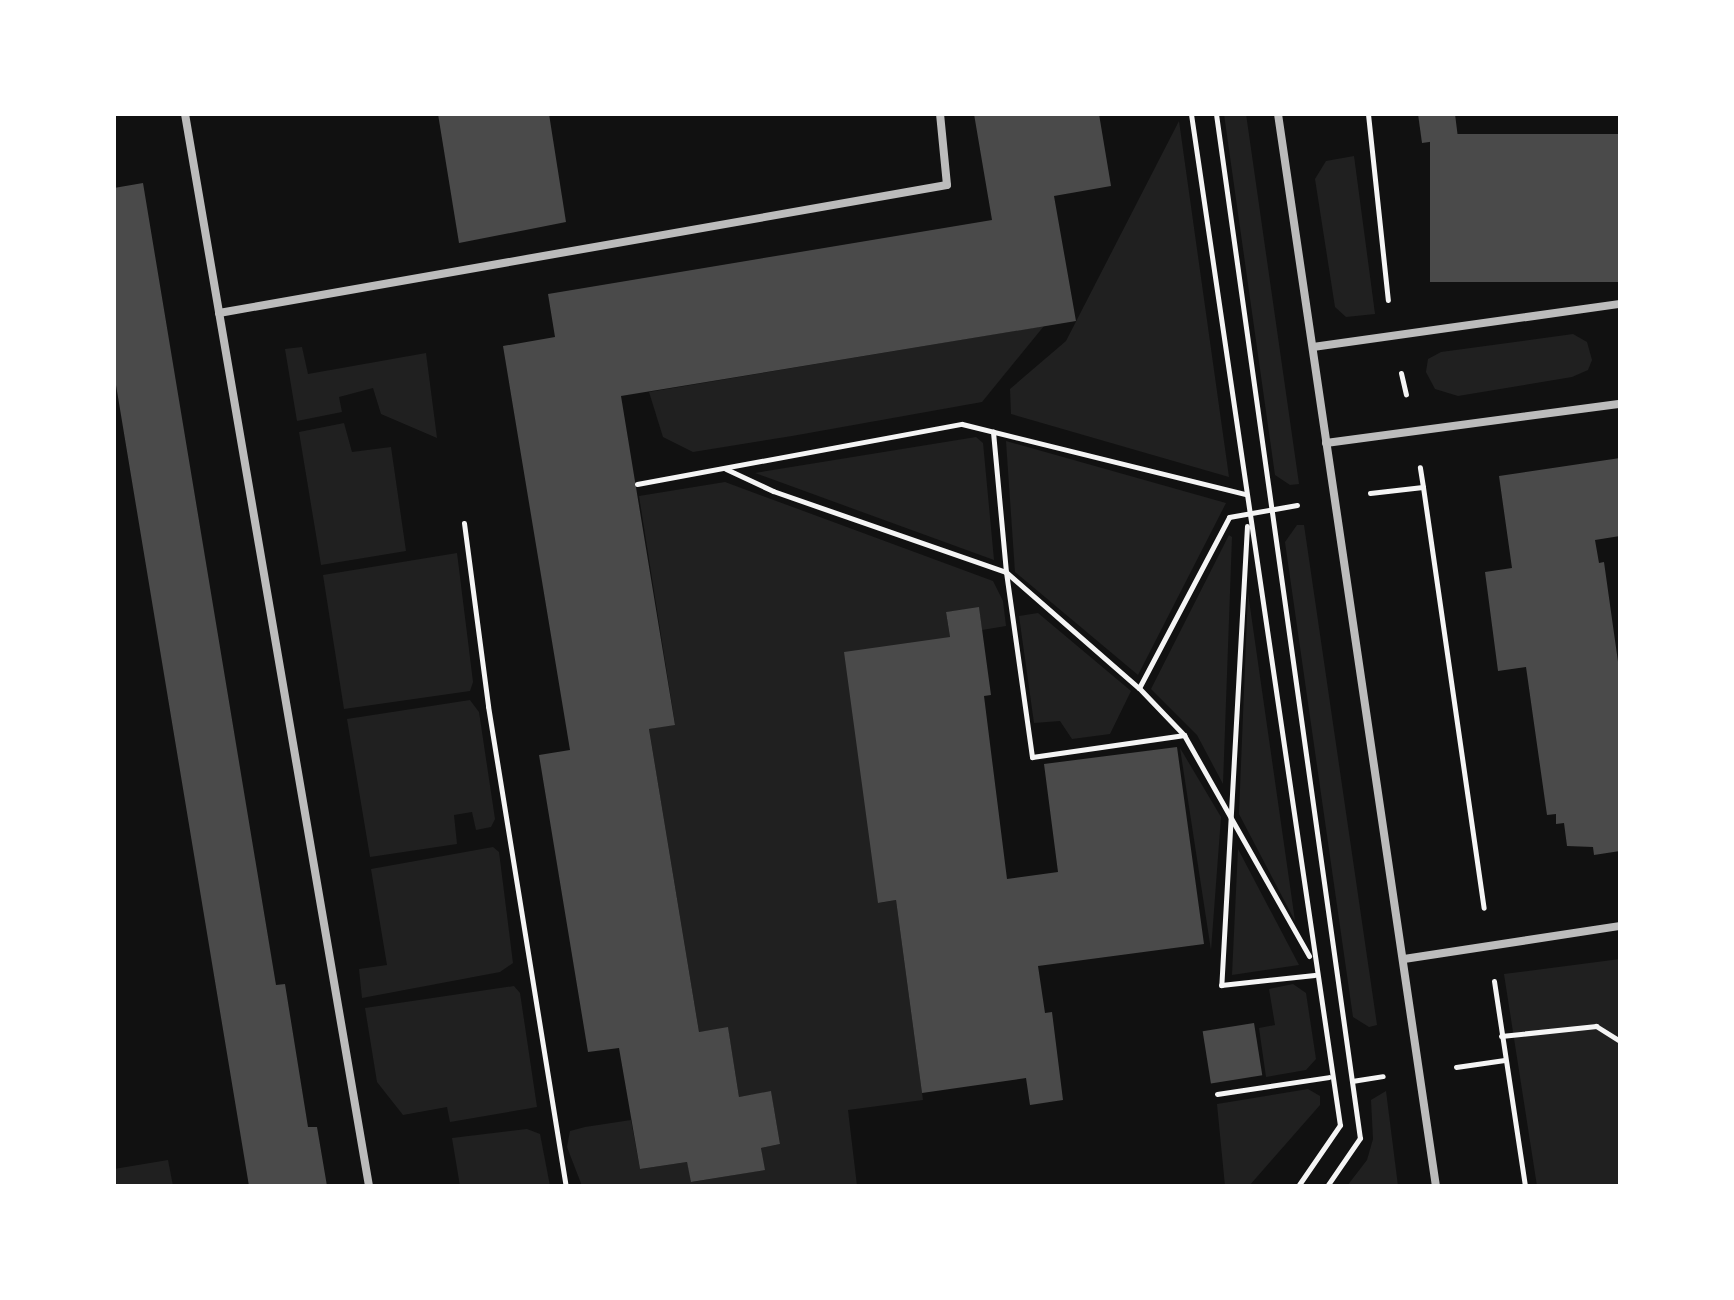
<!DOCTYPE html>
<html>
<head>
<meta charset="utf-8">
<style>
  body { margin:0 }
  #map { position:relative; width:1734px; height:1300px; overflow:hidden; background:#111; font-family:"IBM Plex Serif",serif }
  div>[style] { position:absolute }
  .green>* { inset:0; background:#202020 }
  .building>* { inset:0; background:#4a4a4a; transform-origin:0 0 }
  .path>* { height:5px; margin:-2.5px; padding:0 2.5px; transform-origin:2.5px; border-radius:2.5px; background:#f5f5f5 }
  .minor>* { height:8px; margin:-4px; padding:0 4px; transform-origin:4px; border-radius:4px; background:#bcbcbc }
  span { translate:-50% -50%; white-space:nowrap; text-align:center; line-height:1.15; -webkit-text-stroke:8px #fff; paint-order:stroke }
  .frame { position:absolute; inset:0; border:116px solid #fff; pointer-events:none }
</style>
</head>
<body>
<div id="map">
  <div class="green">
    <i style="clip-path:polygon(1224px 114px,1246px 114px,1299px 484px,1290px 485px,1275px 475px)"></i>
    <i style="clip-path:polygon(1179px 121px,1229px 477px,1011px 414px,1010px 389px,1066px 341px)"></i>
    <i style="clip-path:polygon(1354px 156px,1375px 314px,1346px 317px,1335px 307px,1315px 179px,1326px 161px)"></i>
    <i style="clip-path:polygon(1044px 326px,982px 402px,792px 436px,693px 452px,663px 437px,649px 392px)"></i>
    <i style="clip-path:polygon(1573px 334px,1587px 342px,1592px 360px,1588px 370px,1572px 377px,1458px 396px,1435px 389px,1426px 372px,1428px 359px,1441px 352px)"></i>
    <i style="clip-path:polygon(302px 347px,308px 374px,426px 353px,437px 438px,381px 414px,373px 388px,339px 397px,342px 412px,297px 421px,285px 349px)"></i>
    <i style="clip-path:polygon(344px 423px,352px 452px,391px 447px,406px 551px,321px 565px,299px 432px)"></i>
    <i style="clip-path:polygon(976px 437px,983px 443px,994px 560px,755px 473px)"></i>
    <i style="clip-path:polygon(1006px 441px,1226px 503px,1138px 675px,1015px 572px)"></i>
    <i style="clip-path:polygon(725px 482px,993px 581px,1003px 601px,1006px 626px,982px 630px,979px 608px,946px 612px,950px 637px,879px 903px,896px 900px,923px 1100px,848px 1110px,857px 1186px,582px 1186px,567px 1147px,570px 1131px,585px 1127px,631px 1120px,640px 1169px,687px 1162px,692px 1182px,764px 1170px,761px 1148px,780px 1144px,771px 1092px,739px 1097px,728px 1028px,699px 1032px,649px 729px,675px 724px,639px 496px)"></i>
    <i style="clip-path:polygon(1297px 525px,1304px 525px,1377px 1025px,1369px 1027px,1353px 1017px,1285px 542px)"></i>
    <i style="clip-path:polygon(1229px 535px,1232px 537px,1223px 784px,1197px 735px,1151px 689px)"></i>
    <i style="clip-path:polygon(457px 553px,473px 682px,470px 691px,344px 709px,323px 575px)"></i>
    <i style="clip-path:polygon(1248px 593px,1295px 921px,1239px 814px)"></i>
    <i style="clip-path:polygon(1038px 613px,1131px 691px,1110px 734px,1072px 739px,1060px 721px,1034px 723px,1019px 616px)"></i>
    <i style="clip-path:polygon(470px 700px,479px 712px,495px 819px,491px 827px,476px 830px,472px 812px,454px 815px,457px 844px,370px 857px,347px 719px)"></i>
    <i style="clip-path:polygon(1180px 748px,1221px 817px,1211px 950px)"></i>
    <i style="clip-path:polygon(493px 847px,499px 852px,513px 963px,500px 972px,362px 998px,359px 969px,387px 965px,371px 869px)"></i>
    <i style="clip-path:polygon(1238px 849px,1299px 965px,1232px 975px)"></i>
    <i style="clip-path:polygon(1620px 959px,1620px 1186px,1537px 1186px,1504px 974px)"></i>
    <i style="clip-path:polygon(1293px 984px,1306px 993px,1316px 1059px,1306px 1070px,1266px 1077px,1259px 1028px,1275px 1025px,1269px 989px)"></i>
    <i style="clip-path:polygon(514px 986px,520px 993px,537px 1107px,450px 1122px,447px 1107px,403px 1115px,377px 1082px,365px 1008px)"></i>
    <i style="clip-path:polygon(1308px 1089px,1320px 1096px,1320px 1105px,1249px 1186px,1225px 1186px,1217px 1104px)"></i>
    <i style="clip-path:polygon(1386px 1091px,1398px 1186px,1347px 1186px,1367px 1160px,1373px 1139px,1371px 1100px)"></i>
    <i style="clip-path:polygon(527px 1129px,540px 1134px,550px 1186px,460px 1186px,452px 1138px)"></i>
    <i style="clip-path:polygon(168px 1160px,173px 1186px,114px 1186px,114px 1169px)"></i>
  </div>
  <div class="building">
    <i style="clip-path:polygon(438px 114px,549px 114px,566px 222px,459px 243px)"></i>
    <i style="clip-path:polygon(974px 114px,1099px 114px,1111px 186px,1054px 196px,1076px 321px,621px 396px,675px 725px,649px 729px,699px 1032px,728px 1027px,739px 1097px,771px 1091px,780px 1144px,761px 1148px,765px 1170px,691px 1182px,687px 1162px,640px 1169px,619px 1048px,588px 1052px,539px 755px,570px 750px,503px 346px,555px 337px,548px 294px,992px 220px)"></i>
    <i style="clip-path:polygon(1418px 114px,1455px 114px,1458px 138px,1422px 143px)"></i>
    <i style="left:1620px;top:134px;width:148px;height:190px;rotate:90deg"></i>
    <i style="clip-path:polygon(143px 183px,276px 985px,285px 984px,308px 1127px,317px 1127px,327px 1186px,249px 1186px,114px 373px,114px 188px)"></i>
    <i style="clip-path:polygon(1620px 458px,1620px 536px,1595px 540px,1599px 563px,1604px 562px,1620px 676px,1620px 851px,1594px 855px,1593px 847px,1567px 846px,1564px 823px,1556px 824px,1556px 814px,1547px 815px,1526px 667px,1498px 671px,1485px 572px,1512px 568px,1499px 476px)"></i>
    <i style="clip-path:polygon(979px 607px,991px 695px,984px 696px,1007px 879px,1058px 872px,1044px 764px,1177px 747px,1204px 944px,1038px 966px,1045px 1013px,1052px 1012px,1063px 1100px,1030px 1105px,1026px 1078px,922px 1093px,896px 900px,878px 903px,844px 652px,950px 637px,946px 612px)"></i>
    <i style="left:1254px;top:1023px;width:53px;height:52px;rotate:81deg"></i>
  </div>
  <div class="path">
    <i style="left:1191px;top:114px;width:1022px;rotate:81.62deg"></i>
    <i style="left:1340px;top:1125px;width:74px;rotate:124.5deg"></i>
    <i style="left:1216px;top:114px;width:1034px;rotate:82deg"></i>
    <i style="left:1360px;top:1138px;width:58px;rotate:124.5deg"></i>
    <i style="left:1368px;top:114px;width:187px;rotate:83.9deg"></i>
    <i style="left:1401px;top:373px;width:22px;rotate:77deg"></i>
    <i style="left:726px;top:469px;width:52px;rotate:25.1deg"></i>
    <i style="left:773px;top:491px;width:247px;rotate:19.2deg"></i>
    <i style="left:1006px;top:572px;width:141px;rotate:-95.3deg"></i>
    <i style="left:637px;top:484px;width:330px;rotate:-10.5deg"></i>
    <i style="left:962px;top:424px;width:292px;rotate:13.9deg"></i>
    <i style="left:1423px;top:487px;width:425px;rotate:81.8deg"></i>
    <i style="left:1370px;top:493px;width:53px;rotate:-6.5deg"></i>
    <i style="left:1423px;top:487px;width:20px;rotate:-99deg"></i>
    <i style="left:464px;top:523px;width:185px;rotate:82.5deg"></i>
    <i style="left:488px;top:706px;width:486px;rotate:80.8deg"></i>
    <i style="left:1247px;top:526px;width:460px;rotate:93.2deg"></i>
    <i style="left:1221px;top:985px;width:94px;rotate:-6.1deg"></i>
    <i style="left:1006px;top:572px;width:187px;rotate:82deg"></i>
    <i style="left:1032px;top:757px;width:154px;rotate:-8.2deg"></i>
    <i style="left:1184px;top:735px;width:254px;rotate:60.5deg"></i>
    <i style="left:1007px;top:573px;width:175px;rotate:41.1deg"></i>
    <i style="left:1184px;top:735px;width:65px;rotate:-133.8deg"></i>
    <i style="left:1139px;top:688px;width:193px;rotate:-62.2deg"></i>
    <i style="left:1229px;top:517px;width:69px;rotate:-10deg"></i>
    <i style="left:1494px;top:981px;width:207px;rotate:81.4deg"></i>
    <i style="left:1501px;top:1036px;width:96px;rotate:-6deg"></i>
    <i style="left:1596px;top:1026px;width:28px;rotate:32deg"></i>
    <i style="left:1456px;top:1067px;width:49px;rotate:-8.1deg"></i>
    <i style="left:1352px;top:1081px;width:31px;rotate:-9deg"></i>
    <i style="left:1217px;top:1094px;width:113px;rotate:-8.6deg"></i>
  </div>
  <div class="minor">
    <i style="left:185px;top:114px;width:1088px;rotate:80.26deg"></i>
    <i style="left:1278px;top:114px;width:1084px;rotate:81.62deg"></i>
    <i style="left:219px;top:313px;width:739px;rotate:-9.97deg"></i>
    <i style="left:947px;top:185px;width:71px;rotate:-95.6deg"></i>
    <i style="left:1313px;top:347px;width:310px;rotate:-8deg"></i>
    <i style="left:1326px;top:443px;width:297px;rotate:-7.6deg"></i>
    <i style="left:1404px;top:959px;width:219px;rotate:-8.7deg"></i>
  </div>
  <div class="frame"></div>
</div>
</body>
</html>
